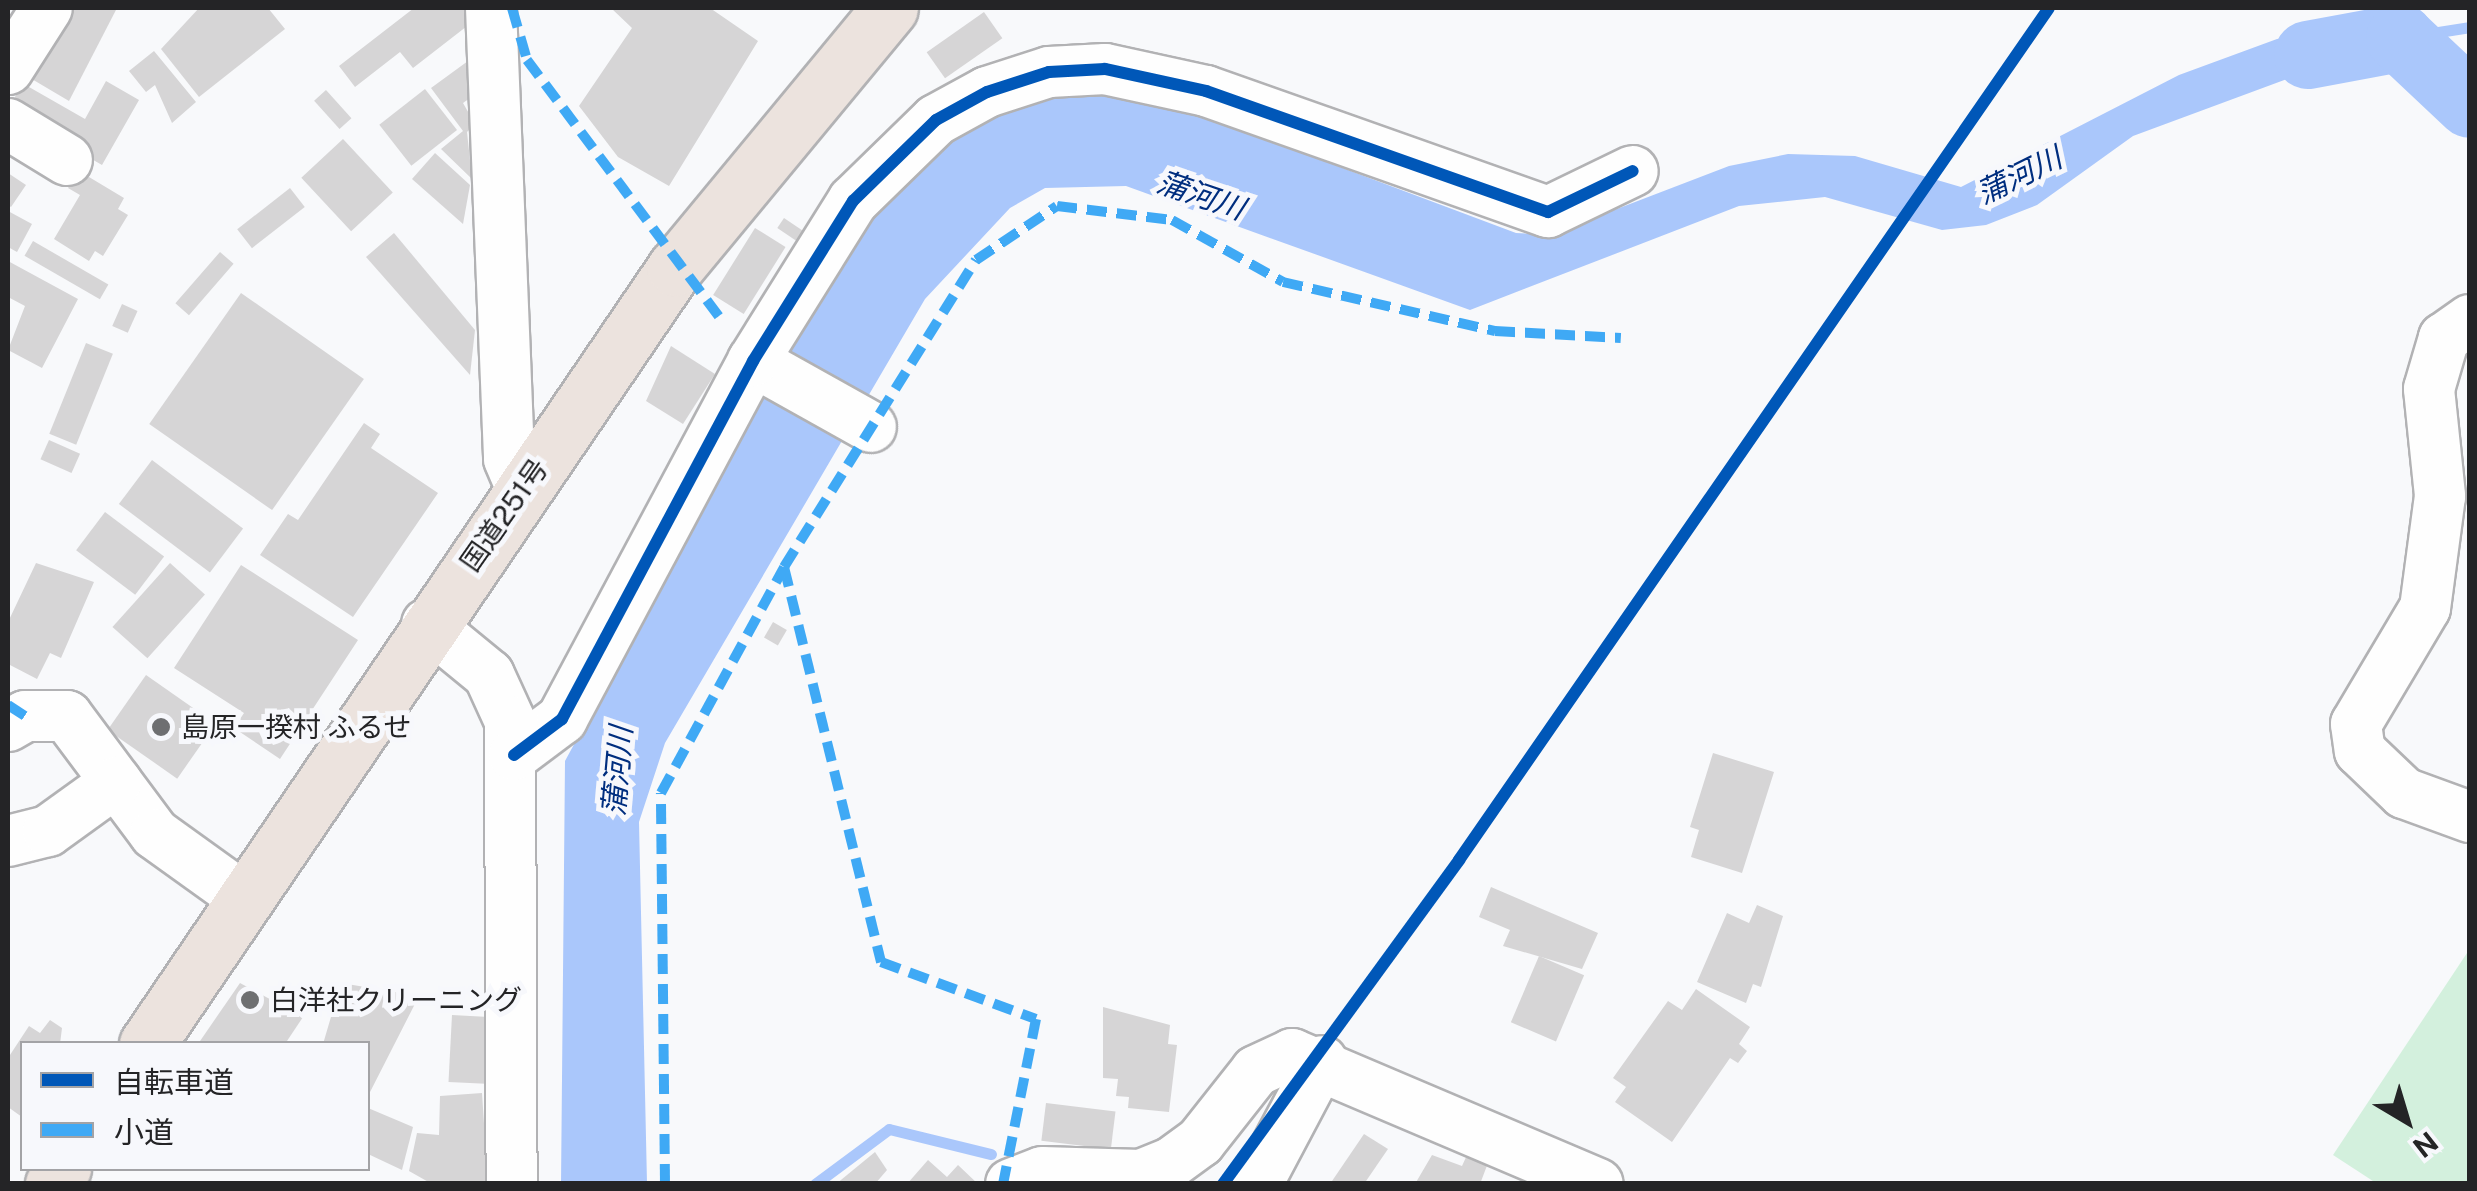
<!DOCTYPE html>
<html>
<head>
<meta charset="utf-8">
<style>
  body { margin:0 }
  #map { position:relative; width:2477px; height:1191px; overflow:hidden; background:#f8f9fb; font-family:"Public Sans","Noto Sans JP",sans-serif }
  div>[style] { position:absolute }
  .green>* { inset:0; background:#d3f0dd }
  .water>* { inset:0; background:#aac7fb }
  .stream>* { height:11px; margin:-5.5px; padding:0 5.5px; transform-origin:5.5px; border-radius:5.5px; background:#aac7fb }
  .river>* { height:68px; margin:-34px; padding:0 34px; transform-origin:34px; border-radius:34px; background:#aac7fb }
  .building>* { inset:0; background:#d6d5d6; transform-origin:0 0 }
  .roads { filter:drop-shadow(2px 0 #b2b2b4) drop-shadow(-2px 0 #b2b2b4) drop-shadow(0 2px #b2b2b4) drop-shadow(0 -2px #b2b2b4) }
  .minor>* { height:50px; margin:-25px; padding:0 25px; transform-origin:25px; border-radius:25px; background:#fefefe }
  .highway>* { height:55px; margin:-27.5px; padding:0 27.5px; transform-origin:27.5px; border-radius:27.5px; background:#ece3de }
  .quiet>* { height:10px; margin-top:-5px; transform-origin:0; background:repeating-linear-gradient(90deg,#3fa9f5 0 20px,transparent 0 30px) }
  .cycleway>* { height:12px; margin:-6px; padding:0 6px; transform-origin:6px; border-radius:6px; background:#0057b8 }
  .dots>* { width:28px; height:28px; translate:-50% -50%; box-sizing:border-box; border:5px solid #f7f8fc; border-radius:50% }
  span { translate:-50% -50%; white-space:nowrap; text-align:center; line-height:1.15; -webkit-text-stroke:10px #f7f8fc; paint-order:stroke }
  .street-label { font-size:28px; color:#242426 }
  .poi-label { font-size:28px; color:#242426 }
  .left { translate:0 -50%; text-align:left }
  .water-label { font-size:30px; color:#002e7f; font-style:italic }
  .frame { position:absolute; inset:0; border:10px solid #242426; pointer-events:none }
  .legend { position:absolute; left:20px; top:1041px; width:350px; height:130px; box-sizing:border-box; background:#f7f8fc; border:2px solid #a3a3a6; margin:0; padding:12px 18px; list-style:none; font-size:30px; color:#242426 }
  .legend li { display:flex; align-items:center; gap:20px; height:50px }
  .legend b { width:50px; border:2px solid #a3a3a6 }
  .north { position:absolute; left:2357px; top:1071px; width:100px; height:100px; -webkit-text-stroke:8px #f7f8fc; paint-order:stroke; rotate:142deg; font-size:28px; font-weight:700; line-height:40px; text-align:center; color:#242426 }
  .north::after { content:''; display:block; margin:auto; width:35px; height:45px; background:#242426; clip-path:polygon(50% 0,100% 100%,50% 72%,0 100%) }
</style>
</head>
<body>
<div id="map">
  <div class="green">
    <i style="clip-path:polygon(2469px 950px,2469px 1183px,2376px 1183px,2333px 1155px)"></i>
  </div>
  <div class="water">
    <i style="clip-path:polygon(2366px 26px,2400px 38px,2362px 63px,2287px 79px,2133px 136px,2037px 205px,1986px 225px,1942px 230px,1825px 197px,1739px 206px,1470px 310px,1126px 186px,1045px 188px,1010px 208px,925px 299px,665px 743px,639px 822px,647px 1183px,561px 1184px,565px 761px,848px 239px,946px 133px,1045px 92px,1106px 90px,1185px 109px,1516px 233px,1549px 235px,1729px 166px,1788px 154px,1855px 156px,1961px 187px,2179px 75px,2277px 39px)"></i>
  </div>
  <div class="stream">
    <i style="left:2400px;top:38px;width:71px;rotate:-8.9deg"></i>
    <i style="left:815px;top:1184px;width:92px;rotate:-36.6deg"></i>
    <i style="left:889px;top:1129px;width:105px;rotate:13.8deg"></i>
  </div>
  <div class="river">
    <i style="left:2308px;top:55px;width:94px;rotate:-10.5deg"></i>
    <i style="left:2400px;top:38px;width:96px;rotate:43.3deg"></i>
  </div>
  <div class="building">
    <i style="clip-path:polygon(66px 8px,117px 8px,69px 101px,25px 75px)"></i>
    <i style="clip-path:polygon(199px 8px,268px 8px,285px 29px,199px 97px,161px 49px)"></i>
    <i style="clip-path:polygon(414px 8px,467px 8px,471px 23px,413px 68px,400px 52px,355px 87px,339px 66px)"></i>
    <i style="clip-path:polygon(611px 8px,710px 8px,758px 41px,669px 186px,618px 157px,579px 106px,632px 28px)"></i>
    <i style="left:984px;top:12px;width:32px;height:70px;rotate:55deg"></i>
    <i style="clip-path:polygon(154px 51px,196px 102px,172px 123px,155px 85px,146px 92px,129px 71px)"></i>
    <i style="clip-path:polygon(468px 61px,477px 93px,463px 103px,475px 124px,467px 132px,472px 179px,441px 149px,463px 131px,431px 88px)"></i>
    <i style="clip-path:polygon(106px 81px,139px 100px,102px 165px,8px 111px,22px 83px,85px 119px)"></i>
    <i style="left:425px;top:89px;width:52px;height:58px;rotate:52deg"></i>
    <i style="left:326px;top:90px;width:38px;height:16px;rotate:48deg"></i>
    <i style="left:343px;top:139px;width:73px;height:57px;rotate:47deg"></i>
    <i style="clip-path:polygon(435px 153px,470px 185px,463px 224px,412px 179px)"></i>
    <i style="clip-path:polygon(79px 171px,124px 198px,118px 209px,128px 215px,103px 256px,95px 251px,89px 261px,54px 239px,80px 195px,68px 188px)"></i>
    <i style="clip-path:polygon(8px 173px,26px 185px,11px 207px,8px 205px)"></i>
    <i style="left:290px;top:188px;width:24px;height:67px;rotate:52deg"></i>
    <i style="clip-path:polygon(8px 211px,32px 224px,17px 252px,8px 247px)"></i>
    <i style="left:784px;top:218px;width:25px;height:12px;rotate:34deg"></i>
    <i style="left:755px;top:228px;width:36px;height:79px;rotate:32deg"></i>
    <i style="clip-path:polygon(394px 233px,475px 330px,470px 375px,366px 257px)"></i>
    <i style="left:33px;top:241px;width:87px;height:17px;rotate:30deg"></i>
    <i style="left:220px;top:252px;width:18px;height:68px;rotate:41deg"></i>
    <i style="clip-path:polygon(8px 261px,78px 299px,42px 368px,8px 350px,25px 306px,8px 297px)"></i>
    <i style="left:241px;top:293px;width:150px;height:160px;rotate:35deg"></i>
    <i style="left:122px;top:304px;width:17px;height:24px;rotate:24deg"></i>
    <i style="left:86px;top:343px;width:29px;height:98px;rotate:22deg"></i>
    <i style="clip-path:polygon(671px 346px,715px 374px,683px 424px,646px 401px)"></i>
    <i style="clip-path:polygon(364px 423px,380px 434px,371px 448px,438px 493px,353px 617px,260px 555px,288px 514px,298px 520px)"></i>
    <i style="left:49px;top:440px;width:34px;height:21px;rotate:24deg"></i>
    <i style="left:152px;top:460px;width:114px;height:55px;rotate:37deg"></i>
    <i style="left:105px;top:512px;width:74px;height:48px;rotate:37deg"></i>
    <i style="clip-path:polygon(36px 563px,94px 582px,61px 658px,50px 653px,37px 679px,10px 665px,8px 622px)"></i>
    <i style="left:170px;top:563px;width:47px;height:86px;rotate:42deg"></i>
    <i style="clip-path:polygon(241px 565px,358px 640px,280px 759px,234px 728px,244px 713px,174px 668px)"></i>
    <i style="left:773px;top:622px;width:16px;height:18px;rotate:30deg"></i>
    <i style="left:146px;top:675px;width:85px;height:67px;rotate:35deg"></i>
    <i style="clip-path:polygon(1713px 753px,1774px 772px,1742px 873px,1691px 857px,1699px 830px,1690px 827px)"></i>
    <i style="clip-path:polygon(1491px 887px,1598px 933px,1582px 969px,1503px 946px,1510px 930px,1479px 917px)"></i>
    <i style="clip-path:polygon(1757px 905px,1783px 916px,1761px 987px,1753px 984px,1746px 1003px,1697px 982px,1727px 913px,1749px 923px)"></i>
    <i style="left:1539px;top:956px;width:49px;height:72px;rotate:23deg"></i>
    <i style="clip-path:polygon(240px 983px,303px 1017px,285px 1044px,198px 1044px)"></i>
    <i style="clip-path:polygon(341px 983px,419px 996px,368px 1096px,368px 1044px,323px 1044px)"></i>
    <i style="clip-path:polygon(1696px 989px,1750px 1027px,1739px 1044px,1747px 1051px,1738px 1063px,1730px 1058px,1672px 1142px,1615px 1102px,1626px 1087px,1613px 1078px,1668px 1001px,1682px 1010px)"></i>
    <i style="clip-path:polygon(1103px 1007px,1170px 1025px,1168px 1044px,1177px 1045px,1169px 1112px,1128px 1108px,1129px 1097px,1116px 1096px,1118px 1079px,1103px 1078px)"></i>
    <i style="left:452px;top:1015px;width:37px;height:67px;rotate:3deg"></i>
    <i style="clip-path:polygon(50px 1020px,62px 1028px,60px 1044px,22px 1044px,22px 1117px,8px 1107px,8px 1058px,29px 1026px,40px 1033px)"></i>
    <i style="clip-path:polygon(482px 1093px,488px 1184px,432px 1184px,409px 1171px,417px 1133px,439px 1135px,440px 1096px)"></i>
    <i style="left:1046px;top:1103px;width:70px;height:38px;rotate:7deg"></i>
    <i style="clip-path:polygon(368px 1108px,413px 1127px,402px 1170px,368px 1154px)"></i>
    <i style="clip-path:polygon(1364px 1134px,1388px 1149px,1364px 1184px,1330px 1184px)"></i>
    <i style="clip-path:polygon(875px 1152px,887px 1170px,875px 1184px,836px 1184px)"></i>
    <i style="clip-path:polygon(1432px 1155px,1462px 1166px,1467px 1155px,1488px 1163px,1480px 1184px,1415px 1184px)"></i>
    <i style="clip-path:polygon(928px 1160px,947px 1177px,958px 1165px,978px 1184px,907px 1184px)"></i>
  </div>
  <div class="roads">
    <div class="minor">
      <i style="left:491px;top:8px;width:451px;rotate:87.7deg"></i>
      <i style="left:509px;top:459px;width:34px;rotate:67deg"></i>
      <i style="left:8px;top:69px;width:72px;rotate:-57.4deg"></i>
      <i style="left:8px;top:124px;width:69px;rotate:31.4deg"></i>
      <i style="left:2470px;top:320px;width:32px;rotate:145deg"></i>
      <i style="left:2444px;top:338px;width:53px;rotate:106.4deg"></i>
      <i style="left:2429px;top:389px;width:108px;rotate:84.1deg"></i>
      <i style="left:2440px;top:496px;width:113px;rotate:97.6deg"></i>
      <i style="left:2425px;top:608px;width:135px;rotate:120.7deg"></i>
      <i style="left:2356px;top:724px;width:27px;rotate:82deg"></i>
      <i style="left:2360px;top:751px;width:61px;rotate:43.7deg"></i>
      <i style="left:2404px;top:793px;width:70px;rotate:20deg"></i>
      <i style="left:753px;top:361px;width:135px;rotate:29.2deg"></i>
      <i style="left:427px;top:624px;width:80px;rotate:39.4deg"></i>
      <i style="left:489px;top:675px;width:51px;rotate:65.5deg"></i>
      <i style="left:510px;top:721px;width:463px;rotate:89.8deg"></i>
      <i style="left:8px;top:726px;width:20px;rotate:-30deg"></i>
      <i style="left:25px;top:716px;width:42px"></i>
      <i style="left:67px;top:716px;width:147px;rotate:53.3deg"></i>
      <i style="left:155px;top:834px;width:110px;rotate:35.7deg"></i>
      <i style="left:514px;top:755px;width:60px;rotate:-36.9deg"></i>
      <i style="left:562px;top:719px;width:406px;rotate:-61.9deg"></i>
      <i style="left:753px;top:361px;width:189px;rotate:-58deg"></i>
      <i style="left:853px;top:201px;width:116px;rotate:-44.3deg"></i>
      <i style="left:936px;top:120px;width:58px;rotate:-28.8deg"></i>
      <i style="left:987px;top:92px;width:65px;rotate:-17.9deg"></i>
      <i style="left:1049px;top:72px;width:56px;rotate:-3.1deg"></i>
      <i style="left:1105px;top:69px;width:103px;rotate:12.3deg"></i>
      <i style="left:1206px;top:91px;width:363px;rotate:19.5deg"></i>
      <i style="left:1548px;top:212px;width:94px;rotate:-25.8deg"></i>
      <i style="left:8px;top:841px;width:41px;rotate:-14deg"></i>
      <i style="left:48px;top:831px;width:84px;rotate:-35.8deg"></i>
      <i style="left:1011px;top:1184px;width:33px;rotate:-21deg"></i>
      <i style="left:1042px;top:1172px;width:99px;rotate:1.7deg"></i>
      <i style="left:1141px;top:1175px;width:32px;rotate:-22deg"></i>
      <i style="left:1171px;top:1163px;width:36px;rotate:-36deg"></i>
      <i style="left:1200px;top:1142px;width:90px;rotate:-51.7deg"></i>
      <i style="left:1256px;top:1071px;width:40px;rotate:-25deg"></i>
      <i style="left:1292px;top:1054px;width:332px;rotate:23deg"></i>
      <i style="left:1257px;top:1184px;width:139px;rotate:-62.1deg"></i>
    </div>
    <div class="highway">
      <i style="left:147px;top:1044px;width:939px;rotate:-55.77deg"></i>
      <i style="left:675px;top:268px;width:337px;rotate:-50.4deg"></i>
      <i style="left:53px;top:1184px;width:19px;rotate:-58deg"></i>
    </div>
  </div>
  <div class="quiet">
    <i style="left:512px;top:8px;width:54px;rotate:73.9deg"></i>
    <i style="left:527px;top:60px;width:327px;rotate:53.2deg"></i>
    <i style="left:784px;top:567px;width:407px;rotate:76.2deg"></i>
    <i style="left:881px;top:962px;width:165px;rotate:20.2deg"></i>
    <i style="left:1036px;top:1019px;width:168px;rotate:101.3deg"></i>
    <i style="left:8px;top:705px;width:20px;rotate:33deg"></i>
    <i style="left:665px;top:1184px;width:391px;rotate:-90.6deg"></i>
    <i style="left:661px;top:793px;width:257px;rotate:-61.4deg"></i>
    <i style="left:784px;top:567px;width:362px;rotate:-58deg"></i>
    <i style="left:976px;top:260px;width:97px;rotate:-33.7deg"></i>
    <i style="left:1057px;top:206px;width:116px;rotate:6.9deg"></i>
    <i style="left:1172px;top:220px;width:127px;rotate:29.2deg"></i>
    <i style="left:1283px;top:282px;width:218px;rotate:13deg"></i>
    <i style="left:1495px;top:331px;width:126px;rotate:3.2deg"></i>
  </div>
  <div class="cycleway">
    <i style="left:514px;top:755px;width:60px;rotate:-36.9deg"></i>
    <i style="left:562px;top:719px;width:406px;rotate:-61.9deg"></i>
    <i style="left:753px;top:361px;width:189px;rotate:-58deg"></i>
    <i style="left:853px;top:201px;width:116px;rotate:-44.3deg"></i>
    <i style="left:936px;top:120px;width:58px;rotate:-28.8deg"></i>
    <i style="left:987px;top:92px;width:65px;rotate:-17.9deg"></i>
    <i style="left:1049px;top:72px;width:56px;rotate:-3.1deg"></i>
    <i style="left:1105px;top:69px;width:103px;rotate:12.3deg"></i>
    <i style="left:1206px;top:91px;width:363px;rotate:19.5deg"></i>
    <i style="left:1548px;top:212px;width:94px;rotate:-25.8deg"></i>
    <i style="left:1223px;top:1184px;width:401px;rotate:-53.9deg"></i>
    <i style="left:1459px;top:860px;width:1036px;rotate:-55.3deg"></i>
  </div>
  <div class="dots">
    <i style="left:161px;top:727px;background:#6e6f71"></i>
    <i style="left:250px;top:1000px;background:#6e6f71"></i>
  </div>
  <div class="street-label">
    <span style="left:504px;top:515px;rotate:-55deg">国道251号</span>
  </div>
  <div class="poi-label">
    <span class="left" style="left:181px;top:727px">島原一揆村 ふるせ</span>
    <span class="left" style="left:270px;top:1000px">白洋社クリーニング</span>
  </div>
  <div class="water-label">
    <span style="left:2019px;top:175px;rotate:-26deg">蒲河川</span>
    <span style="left:1201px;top:195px;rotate:19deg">蒲河川</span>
    <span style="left:617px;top:771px;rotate:-85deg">蒲河川</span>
  </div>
  <div class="frame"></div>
  <ul class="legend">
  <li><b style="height:12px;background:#0057b8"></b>自転車道</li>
  <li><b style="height:12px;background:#3fa9f5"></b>小道</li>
  </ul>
  <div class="north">N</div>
</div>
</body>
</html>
